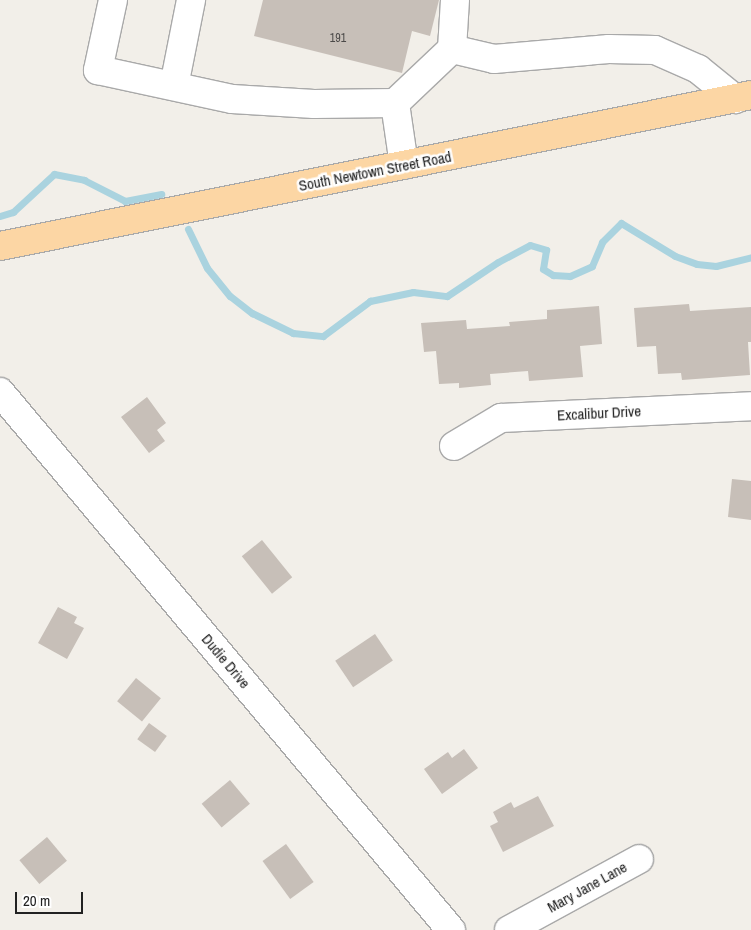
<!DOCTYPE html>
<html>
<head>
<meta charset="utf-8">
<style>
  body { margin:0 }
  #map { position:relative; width:751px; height:930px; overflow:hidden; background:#f2efe9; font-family:"Archivo Narrow",sans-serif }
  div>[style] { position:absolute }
  .stream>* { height:7px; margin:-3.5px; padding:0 3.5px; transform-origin:3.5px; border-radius:3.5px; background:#aad3df }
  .building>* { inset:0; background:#c7bfb8; transform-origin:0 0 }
  .roads { filter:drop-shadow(1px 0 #a9a9a9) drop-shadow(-1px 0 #a9a9a9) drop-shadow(0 1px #a9a9a9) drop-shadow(0 -1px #a9a9a9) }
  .minor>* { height:28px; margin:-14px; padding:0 14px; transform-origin:14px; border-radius:14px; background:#fff }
  .major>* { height:28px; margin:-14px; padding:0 14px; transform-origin:14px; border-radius:14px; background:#fcd6a4 }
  span { translate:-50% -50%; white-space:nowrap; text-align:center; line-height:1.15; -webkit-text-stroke:5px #fff; paint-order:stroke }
  .number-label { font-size:12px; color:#4b4948 }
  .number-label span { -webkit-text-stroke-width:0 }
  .street-label { font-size:15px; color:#222 }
  .scale { position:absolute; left:15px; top:892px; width:68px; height:22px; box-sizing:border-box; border:2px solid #222; border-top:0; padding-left:6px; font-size:15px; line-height:18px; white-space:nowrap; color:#222; -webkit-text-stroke:4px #fff; paint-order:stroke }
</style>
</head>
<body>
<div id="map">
  <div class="stream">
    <i style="left:0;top:216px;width:14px;rotate:-17deg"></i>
    <i style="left:13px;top:212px;width:56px;rotate:-42.8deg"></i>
    <i style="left:54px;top:174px;width:31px;rotate:11deg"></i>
    <i style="left:84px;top:180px;width:46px;rotate:27.1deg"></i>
    <i style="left:125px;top:201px;width:37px;rotate:-11deg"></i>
    <i style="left:188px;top:229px;width:43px;rotate:64deg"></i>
    <i style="left:207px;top:268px;width:36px;rotate:51deg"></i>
    <i style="left:230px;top:296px;width:28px;rotate:38deg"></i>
    <i style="left:252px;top:313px;width:46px;rotate:26deg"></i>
    <i style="left:293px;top:333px;width:30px;rotate:6deg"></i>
    <i style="left:323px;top:336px;width:59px;rotate:-36.7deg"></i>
    <i style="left:370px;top:301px;width:44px;rotate:-11.8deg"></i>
    <i style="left:413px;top:292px;width:34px;rotate:7deg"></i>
    <i style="left:447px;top:296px;width:61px;rotate:-33.7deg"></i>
    <i style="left:498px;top:262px;width:36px;rotate:-28deg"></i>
    <i style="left:530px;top:245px;width:17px;rotate:17deg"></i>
    <i style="left:546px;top:250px;width:19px;rotate:99deg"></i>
    <i style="left:543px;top:269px;width:12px;rotate:31deg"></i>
    <i style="left:553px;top:275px;width:17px;rotate:3deg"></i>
    <i style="left:570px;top:276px;width:24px;rotate:-24deg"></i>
    <i style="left:592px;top:266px;width:26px;rotate:-67deg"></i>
    <i style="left:602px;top:242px;width:27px;rotate:-45deg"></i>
    <i style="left:621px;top:223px;width:63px;rotate:31.4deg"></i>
    <i style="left:675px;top:256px;width:23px;rotate:20deg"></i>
    <i style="left:697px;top:264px;width:19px;rotate:6deg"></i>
    <i style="left:716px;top:266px;width:36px;rotate:-14deg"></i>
  </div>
  <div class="building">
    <i style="clip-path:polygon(263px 0,439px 0,430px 36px,412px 31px,402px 73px,254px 36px)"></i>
    <i style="clip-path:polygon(689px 304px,690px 311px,751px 307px,751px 342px,748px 342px,750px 375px,682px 380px,681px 373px,658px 374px,656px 346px,637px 347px,634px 308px)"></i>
    <i style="clip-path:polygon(599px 306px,602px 344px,580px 346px,583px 377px,529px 381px,528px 371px,490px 374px,491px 385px,459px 388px,459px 383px,439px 384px,436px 351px,424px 352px,421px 323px,466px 320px,467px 329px,510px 326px,509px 322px,547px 319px,547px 310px)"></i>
    <i style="clip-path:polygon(147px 397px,166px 423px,157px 430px,165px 441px,149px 453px,121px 417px)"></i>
    <i style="clip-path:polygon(732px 479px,751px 481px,751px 520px,728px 517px)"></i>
    <i style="left:262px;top:540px;width:48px;height:26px;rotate:51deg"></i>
    <i style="clip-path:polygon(58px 607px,77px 617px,74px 623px,84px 628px,67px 659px,38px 643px)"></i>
    <i style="left:375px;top:634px;width:32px;height:48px;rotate:56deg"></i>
    <i style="left:136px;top:678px;width:32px;height:30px;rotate:39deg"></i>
    <i style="left:149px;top:723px;width:22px;height:20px;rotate:36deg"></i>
    <i style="clip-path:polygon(464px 749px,478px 768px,442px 794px,424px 769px,448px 752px,452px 758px)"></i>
    <i style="left:230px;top:780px;width:31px;height:37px;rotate:50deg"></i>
    <i style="clip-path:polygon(538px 796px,554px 826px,503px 852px,490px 826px,498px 822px,493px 812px,511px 802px,514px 808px)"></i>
    <i style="left:47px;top:837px;width:31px;height:36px;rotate:50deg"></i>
    <i style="left:286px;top:844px;width:47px;height:29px;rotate:54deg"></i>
  </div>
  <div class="roads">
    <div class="minor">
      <i style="left:113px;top:0;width:72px;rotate:102.1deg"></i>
      <i style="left:98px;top:70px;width:137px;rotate:12.2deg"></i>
      <i style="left:232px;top:99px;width:82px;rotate:3.5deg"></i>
      <i style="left:314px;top:104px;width:81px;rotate:-0.7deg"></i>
      <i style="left:455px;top:0;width:49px;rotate:93.5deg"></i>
      <i style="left:452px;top:49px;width:43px;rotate:13.4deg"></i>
      <i style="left:494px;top:59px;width:115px;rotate:-5deg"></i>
      <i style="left:609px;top:49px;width:46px;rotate:1.2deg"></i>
      <i style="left:655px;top:50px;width:47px;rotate:23.8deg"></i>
      <i style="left:698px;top:69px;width:48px;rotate:39deg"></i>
      <i style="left:174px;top:86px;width:88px;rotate:-78.8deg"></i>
      <i style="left:404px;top:165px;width:63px;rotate:-98.3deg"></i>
      <i style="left:395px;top:103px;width:79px;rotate:-43.5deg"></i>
      <i style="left:0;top:392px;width:702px;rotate:50.03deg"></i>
      <i style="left:454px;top:446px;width:55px;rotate:-30.8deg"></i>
      <i style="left:501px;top:418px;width:250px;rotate:-2.7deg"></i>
      <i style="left:509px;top:930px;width:148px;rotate:-28.6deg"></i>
    </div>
    <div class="major">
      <i style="left:0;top:246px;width:766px;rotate:-11.37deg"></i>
    </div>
  </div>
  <div class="number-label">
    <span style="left:338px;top:39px">191</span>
  </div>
  <div class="street-label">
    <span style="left:375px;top:171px;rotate:-11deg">South Newtown Street Road</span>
    <span style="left:599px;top:413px;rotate:-3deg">Excalibur Drive</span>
    <span style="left:226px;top:661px;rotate:50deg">Dudie Drive</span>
    <span style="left:587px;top:887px;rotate:-29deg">Mary Jane Lane</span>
  </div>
  <div class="scale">20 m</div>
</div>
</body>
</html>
